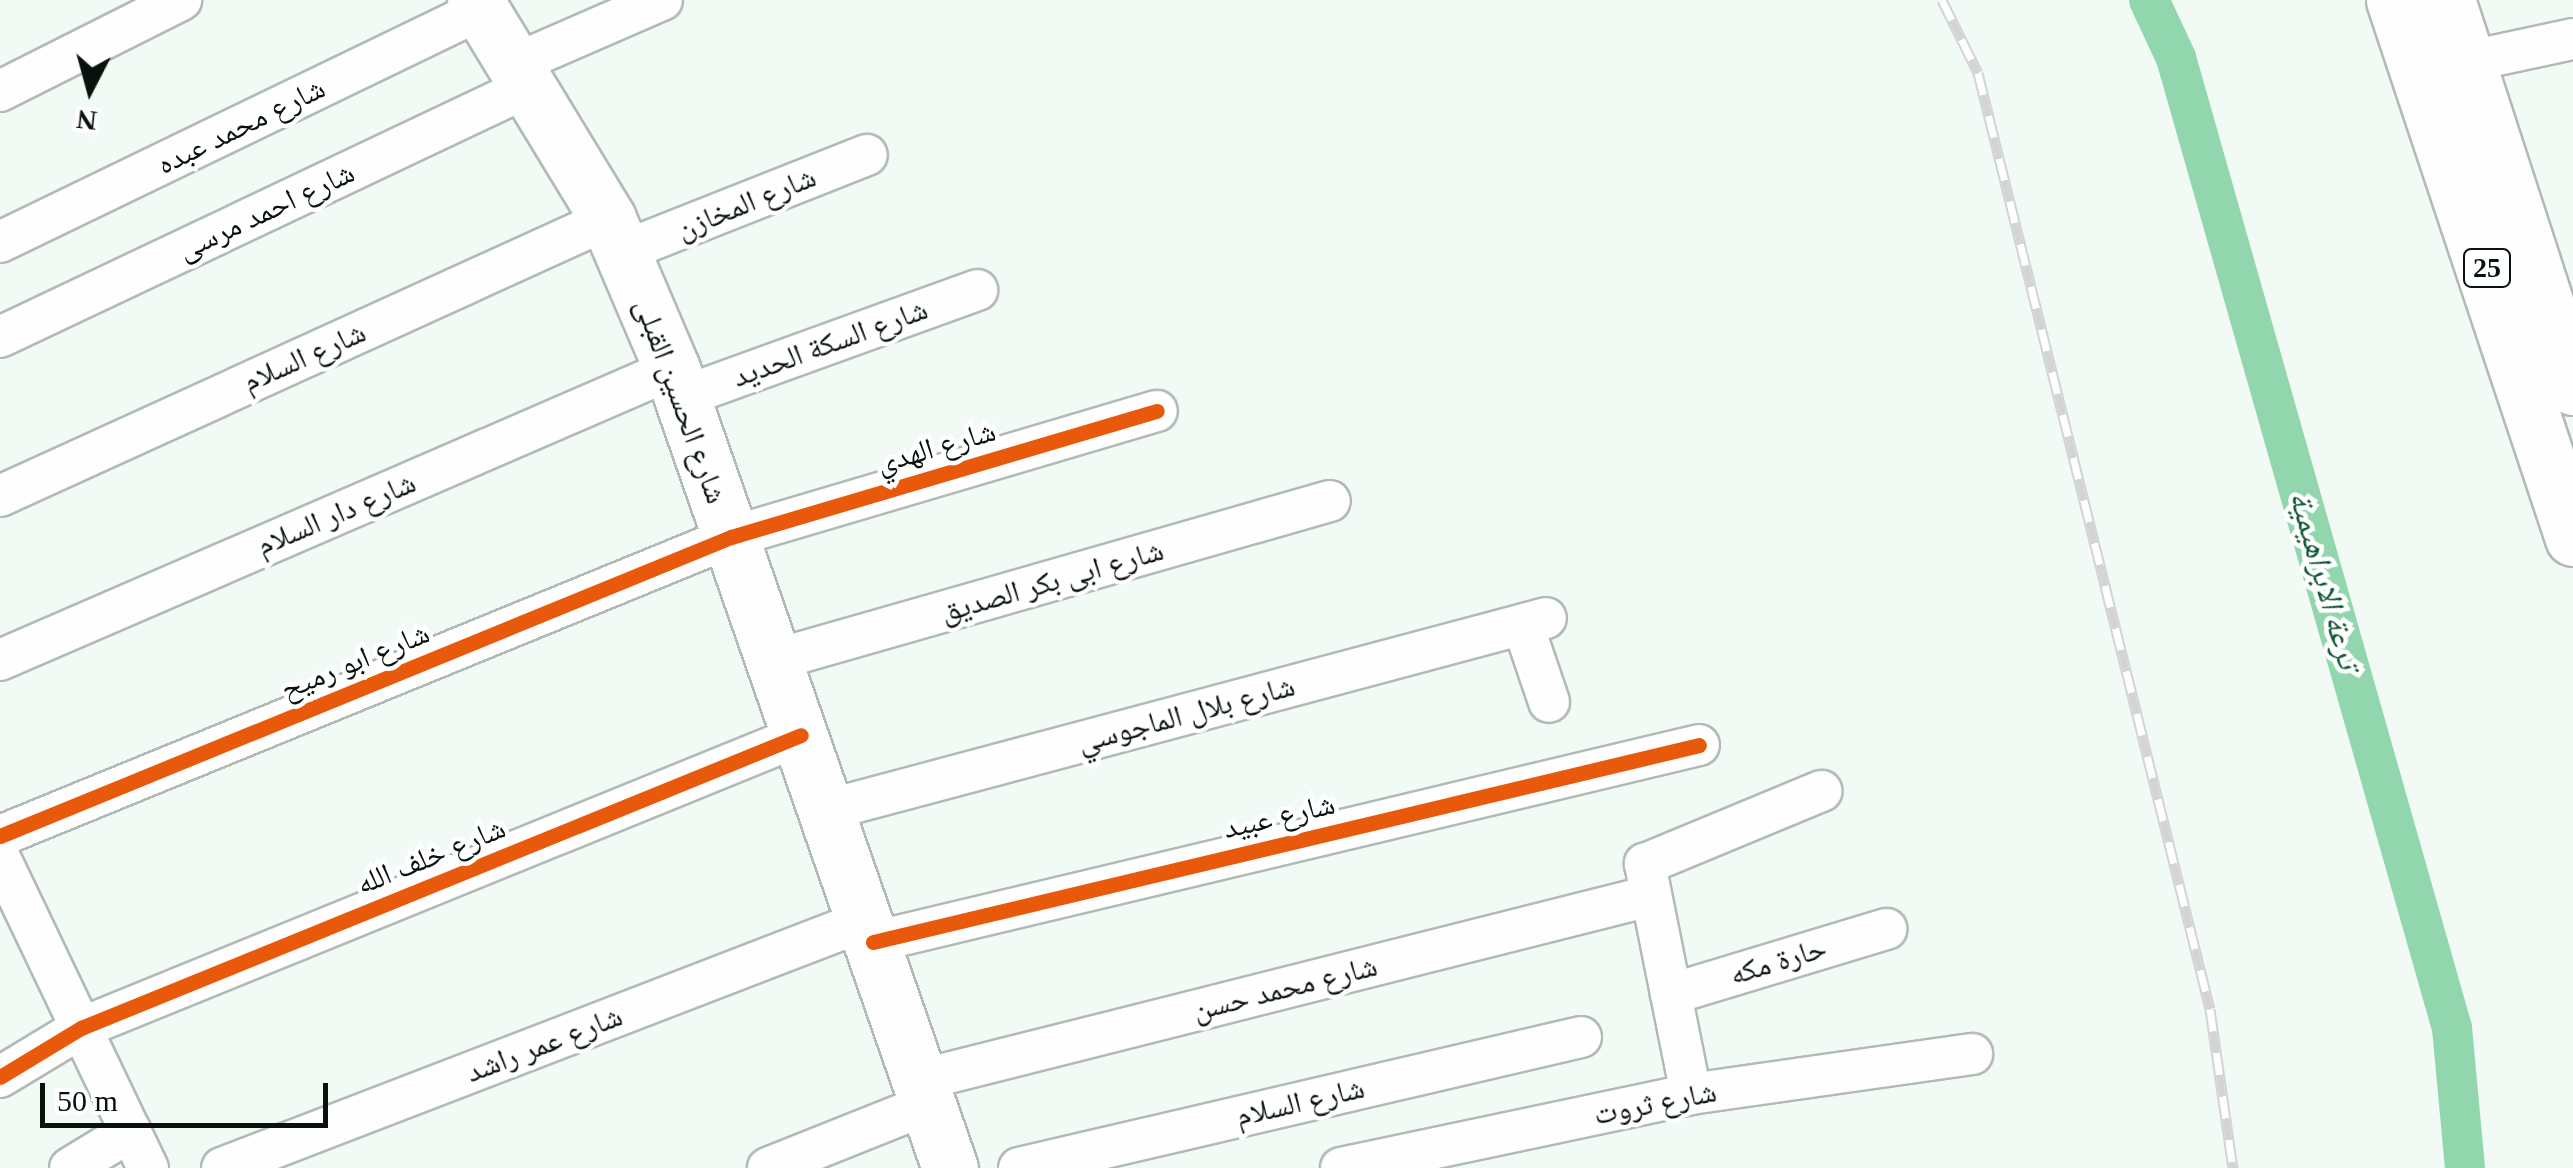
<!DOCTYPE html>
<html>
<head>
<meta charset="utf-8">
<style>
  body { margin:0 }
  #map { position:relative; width:2573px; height:1168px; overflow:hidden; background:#f1faf4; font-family:"Times New Roman","Noto Naskh Arabic",serif }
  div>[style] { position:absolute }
  .canal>* { height:40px; margin:-20px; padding:0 20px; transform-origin:20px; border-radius:20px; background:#92d6ae }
  .roads { filter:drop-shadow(2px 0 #b1bab4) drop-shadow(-2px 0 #b1bab4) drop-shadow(0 2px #b1bab4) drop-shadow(0 -2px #b1bab4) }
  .street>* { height:40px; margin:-20px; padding:0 20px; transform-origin:20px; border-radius:20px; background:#fdfefd }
  .secondary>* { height:55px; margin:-27.5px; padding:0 27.5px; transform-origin:27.5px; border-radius:27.5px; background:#fdfefd }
  .highway>* { height:55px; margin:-27.5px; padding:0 27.5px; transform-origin:27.5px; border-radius:27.5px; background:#fdfefd }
  .rail>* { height:11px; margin-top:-5.5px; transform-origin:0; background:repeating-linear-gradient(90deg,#fff 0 22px,#d3d5d4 0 44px); box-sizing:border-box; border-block:2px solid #d3d5d4 }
  .cycleway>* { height:15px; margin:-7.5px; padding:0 7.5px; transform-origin:7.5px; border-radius:7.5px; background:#e8590c }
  span { translate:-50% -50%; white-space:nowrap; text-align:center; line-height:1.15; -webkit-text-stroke:9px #fff; paint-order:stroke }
  .shield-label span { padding:2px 8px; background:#fff; border:2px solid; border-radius:8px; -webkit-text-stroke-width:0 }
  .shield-label { font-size:28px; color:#08120c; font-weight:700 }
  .street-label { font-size:30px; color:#08120c }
  .water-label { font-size:32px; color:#0e5634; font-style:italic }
  .north { position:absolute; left:40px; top:40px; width:100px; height:100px; -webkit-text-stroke:8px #fff; paint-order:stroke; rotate:186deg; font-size:28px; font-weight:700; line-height:40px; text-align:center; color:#08120c }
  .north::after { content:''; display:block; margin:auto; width:35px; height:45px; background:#08120c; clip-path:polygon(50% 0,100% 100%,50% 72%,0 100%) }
  .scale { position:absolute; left:40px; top:1083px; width:288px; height:45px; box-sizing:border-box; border:5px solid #08120c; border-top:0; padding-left:12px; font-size:30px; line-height:35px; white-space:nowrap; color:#08120c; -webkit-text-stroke:8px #fff; paint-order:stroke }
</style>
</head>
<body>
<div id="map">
  <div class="canal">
    <i style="left:2149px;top:0;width:64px;rotate:65deg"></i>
    <i style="left:2176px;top:58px;width:1009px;rotate:74.12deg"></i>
    <i style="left:2452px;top:1028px;width:141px;rotate:84.7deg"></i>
  </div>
  <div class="roads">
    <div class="street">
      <i style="left:2470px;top:61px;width:105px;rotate:-12.1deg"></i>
      <i style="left:517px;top:63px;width:158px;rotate:-23.5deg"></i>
      <i style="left:0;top:91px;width:203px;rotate:-26.7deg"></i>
      <i style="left:0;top:242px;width:535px;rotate:-25.8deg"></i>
      <i style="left:624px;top:251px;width:261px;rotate:-21.6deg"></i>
      <i style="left:0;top:337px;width:589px;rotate:-25.35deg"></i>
      <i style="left:682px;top:397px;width:314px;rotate:-19.9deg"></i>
      <i style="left:0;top:496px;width:668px;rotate:-24.49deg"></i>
      <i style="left:1523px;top:625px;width:81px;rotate:71.3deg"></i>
      <i style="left:0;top:660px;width:732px;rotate:-23.41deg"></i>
      <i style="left:774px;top:660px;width:578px;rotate:-15.96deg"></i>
      <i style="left:827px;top:810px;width:744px;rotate:-14.95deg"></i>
      <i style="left:0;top:836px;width:790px;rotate:-22.25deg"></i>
      <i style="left:731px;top:537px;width:444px;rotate:-16.5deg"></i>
      <i style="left:0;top:858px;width:344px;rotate:64.5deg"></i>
      <i style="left:873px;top:942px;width:849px;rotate:-13.41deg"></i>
      <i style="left:1671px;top:994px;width:225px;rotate:-16.8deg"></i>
      <i style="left:0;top:1077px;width:95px;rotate:-31.2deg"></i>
      <i style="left:81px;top:1028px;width:777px;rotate:-22.14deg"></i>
      <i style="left:920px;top:1080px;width:753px;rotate:-14.15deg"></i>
      <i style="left:1691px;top:1094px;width:235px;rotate:-101.3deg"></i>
      <i style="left:1645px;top:864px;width:191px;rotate:-22.5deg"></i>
      <i style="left:70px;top:1168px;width:71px;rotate:-31.2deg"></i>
      <i style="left:222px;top:1168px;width:690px;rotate:-21.06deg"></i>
      <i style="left:768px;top:1168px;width:172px;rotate:-21.8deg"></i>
      <i style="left:1019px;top:1168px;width:577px;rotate:-13.12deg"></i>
      <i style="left:1341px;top:1168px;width:358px;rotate:-11.9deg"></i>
      <i style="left:1691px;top:1094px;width:284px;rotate:-8.1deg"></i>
    </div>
    <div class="secondary">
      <i style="left:475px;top:0;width:256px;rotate:58.7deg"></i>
      <i style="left:608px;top:219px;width:163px;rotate:66.9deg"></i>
      <i style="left:672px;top:369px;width:846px;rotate:70.82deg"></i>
    </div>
    <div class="highway">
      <i style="left:2394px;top:0;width:567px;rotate:71.6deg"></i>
      <i style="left:2447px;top:0;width:407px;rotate:72deg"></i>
    </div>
  </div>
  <div class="rail">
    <i style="left:1942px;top:0;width:81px;rotate:63.7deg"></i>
    <i style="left:1978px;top:73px;width:964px;rotate:76.08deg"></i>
    <i style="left:2210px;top:1009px;width:161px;rotate:81.8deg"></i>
  </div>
  <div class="cycleway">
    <i style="left:0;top:836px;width:790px;rotate:-22.25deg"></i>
    <i style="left:731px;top:537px;width:444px;rotate:-16.5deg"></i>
    <i style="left:873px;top:942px;width:849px;rotate:-13.41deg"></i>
    <i style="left:0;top:1077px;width:95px;rotate:-31.2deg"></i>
    <i style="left:81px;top:1028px;width:777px;rotate:-22.14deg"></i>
  </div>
  <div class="shield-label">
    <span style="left:2487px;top:268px">25</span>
  </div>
  <div class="street-label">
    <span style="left:241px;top:126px;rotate:-26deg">شارع محمد عبده</span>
    <span style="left:746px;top:203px;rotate:-22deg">شارع المخازن</span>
    <span style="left:266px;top:211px;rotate:-25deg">شارع احمد مرسى</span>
    <span style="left:830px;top:343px;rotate:-20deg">شارع السكة الحديد</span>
    <span style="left:304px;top:357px;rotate:-24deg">شارع السلام</span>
    <span style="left:681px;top:401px;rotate:70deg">شارع الحسين القبلى</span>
    <span style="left:936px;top:447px;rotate:-16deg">شارع الهدي</span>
    <span style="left:336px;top:514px;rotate:-23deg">شارع دار السلام</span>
    <span style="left:1052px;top:581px;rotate:-16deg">شارع ابى بكر الصديق</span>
    <span style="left:355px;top:661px;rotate:-22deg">شارع ابو رميح</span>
    <span style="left:1186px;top:714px;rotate:-15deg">شارع بلال الماجوسي</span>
    <span style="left:1279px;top:816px;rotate:-13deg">شارع عبيد</span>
    <span style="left:431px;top:856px;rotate:-22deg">شارع خلف الله</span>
    <span style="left:1778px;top:961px;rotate:-17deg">حارة مكه</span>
    <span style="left:1285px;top:988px;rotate:-14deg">شارع محمد حسن</span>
    <span style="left:544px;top:1044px;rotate:-21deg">شارع عمر راشد</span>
    <span style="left:1300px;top:1102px;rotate:-13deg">شارع السلام</span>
    <span style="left:1655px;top:1103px;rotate:-11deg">شارع ثروت</span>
  </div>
  <div class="water-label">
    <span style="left:2325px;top:580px;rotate:74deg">ترعة الابراهيمية</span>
  </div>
  <div class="north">N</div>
  <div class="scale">50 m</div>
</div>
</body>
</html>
